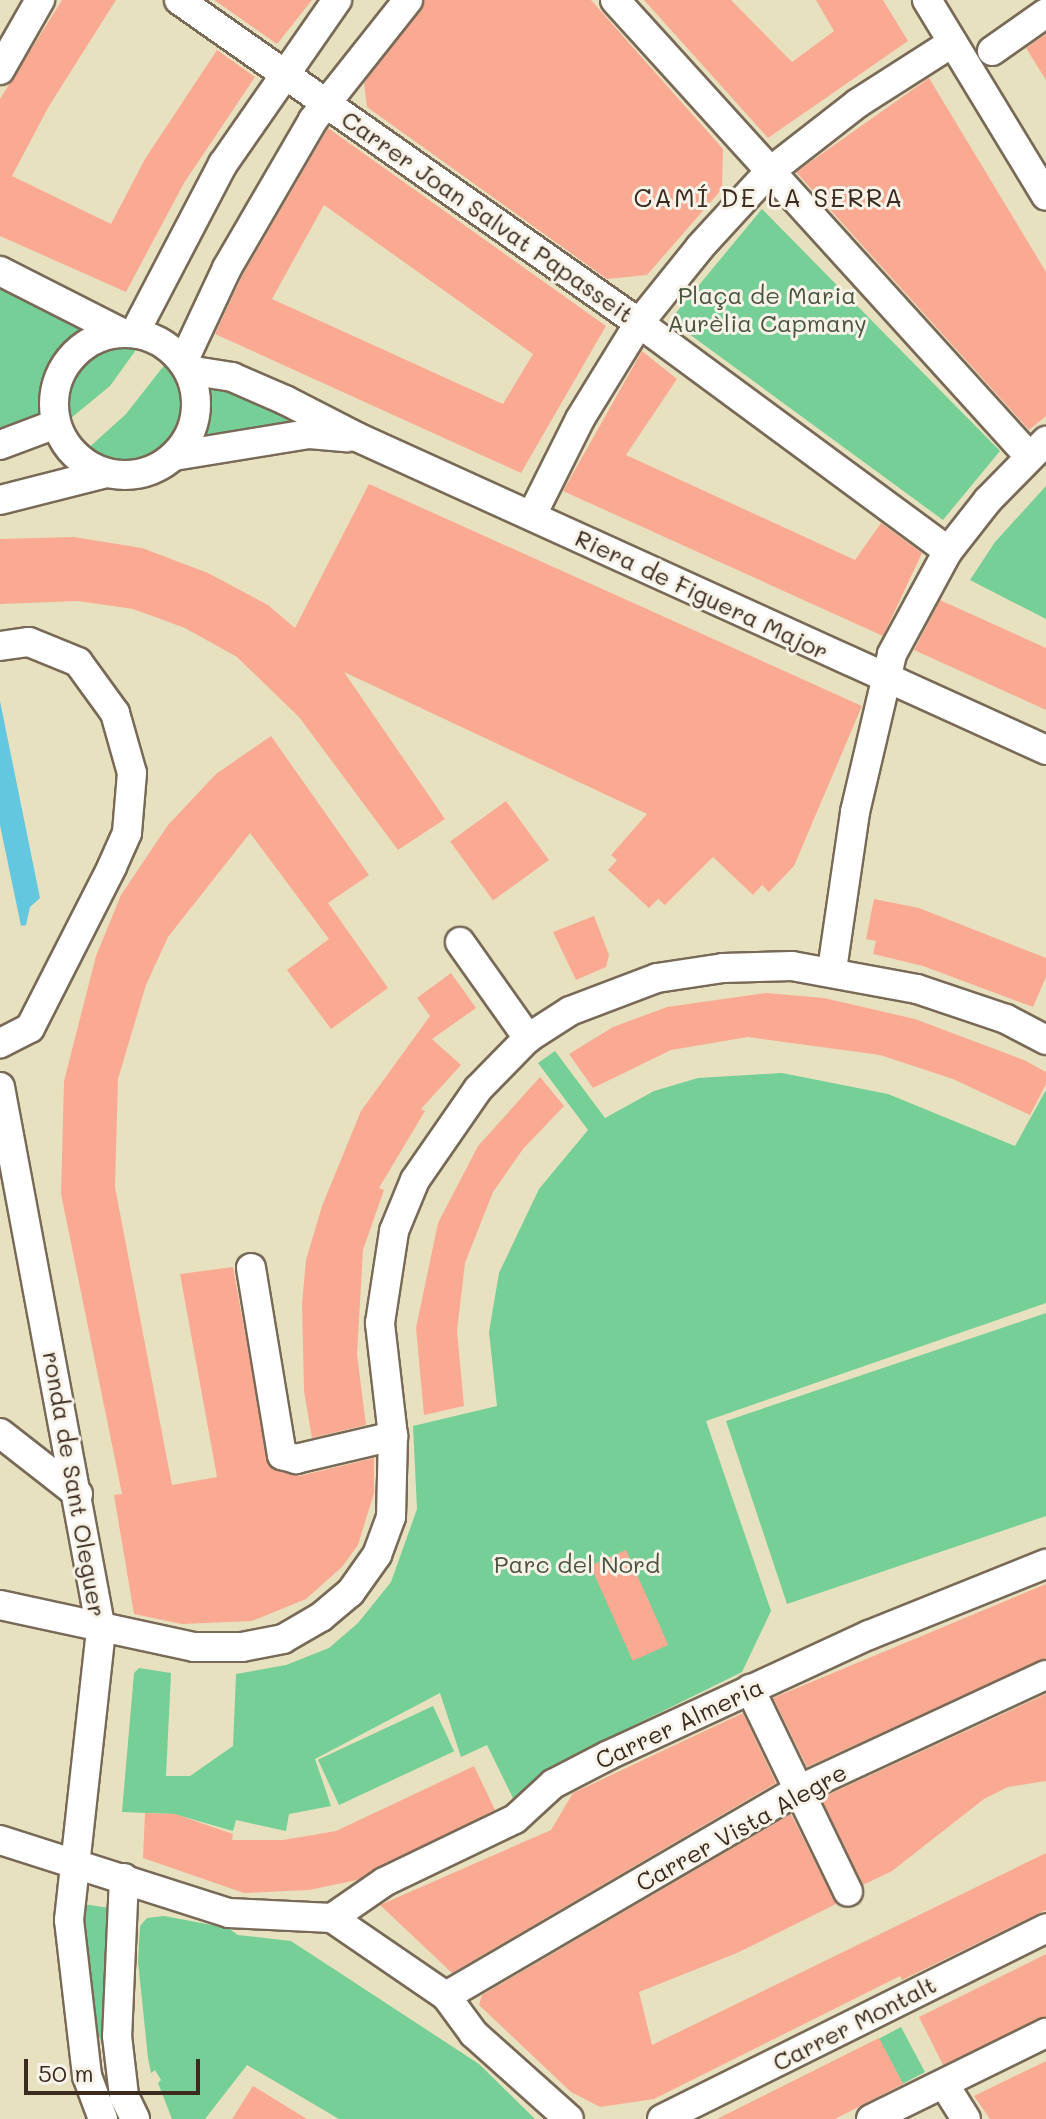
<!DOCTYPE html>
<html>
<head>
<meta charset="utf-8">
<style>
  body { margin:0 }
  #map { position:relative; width:1046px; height:2119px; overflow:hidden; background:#e8e1c0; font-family:Mali,sans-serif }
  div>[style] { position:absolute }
  .green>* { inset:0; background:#75cf96; transform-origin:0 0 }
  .water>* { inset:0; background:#62c7df }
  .building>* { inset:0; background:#faaa93; transform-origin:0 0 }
  .roads { filter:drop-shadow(2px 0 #786a57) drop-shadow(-2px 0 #786a57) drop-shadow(0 2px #786a57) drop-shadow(0 -2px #786a57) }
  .minor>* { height:28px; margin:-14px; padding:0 14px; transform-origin:14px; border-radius:14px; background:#fff }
  .minor>.ring { margin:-14px; padding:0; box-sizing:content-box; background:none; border:28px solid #fff; border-radius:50% }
  span { translate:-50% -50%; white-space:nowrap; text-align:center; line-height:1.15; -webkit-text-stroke:6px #f7f3e8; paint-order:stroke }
  .street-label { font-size:24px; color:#3b2a1e }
  .park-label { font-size:24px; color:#4a533c }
  .neighbourhood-label { font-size:26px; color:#3b2a1e; letter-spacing:2px }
  .scale { position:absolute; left:24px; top:2059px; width:176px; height:36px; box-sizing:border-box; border:4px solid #3b2a1e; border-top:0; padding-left:10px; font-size:24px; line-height:28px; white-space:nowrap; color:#3b2a1e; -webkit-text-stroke:6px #f7f3e8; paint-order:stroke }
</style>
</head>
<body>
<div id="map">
  <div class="green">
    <i style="clip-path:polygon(762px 209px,1000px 451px,943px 520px,670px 320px)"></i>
    <i style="clip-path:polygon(0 279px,81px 324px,81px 330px,51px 371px,38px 415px,11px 436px,0 429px)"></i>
    <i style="clip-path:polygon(123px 345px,138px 347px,110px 386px,65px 423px,64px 391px,80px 364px,107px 347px)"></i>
    <i style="clip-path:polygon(166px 363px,182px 390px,184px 406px,176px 436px,167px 449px,140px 465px,124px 467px,84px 452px,126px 414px)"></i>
    <i style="clip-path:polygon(212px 380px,289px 417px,288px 424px,203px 438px,204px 387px)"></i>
    <i style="clip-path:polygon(1046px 486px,1046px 619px,970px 580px,995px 542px)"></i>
    <i style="clip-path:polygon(555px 1051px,605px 1118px,654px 1091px,698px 1078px,782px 1073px,888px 1094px,1015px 1146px,1046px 1090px,1046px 1303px,706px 1421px,771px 1611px,742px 1672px,560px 1762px,513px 1798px,487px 1745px,461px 1757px,440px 1693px,315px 1759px,331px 1806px,289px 1814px,286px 1831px,236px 1820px,233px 1831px,174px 1814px,122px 1812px,134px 1673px,139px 1668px,171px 1673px,166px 1776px,190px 1776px,233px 1746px,236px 1674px,286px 1665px,329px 1648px,358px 1623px,391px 1582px,417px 1509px,413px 1426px,497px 1406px,489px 1332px,499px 1273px,539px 1189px,588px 1130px,538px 1063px)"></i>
    <i style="clip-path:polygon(1046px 1313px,1046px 1516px,787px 1604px,726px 1421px)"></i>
    <i style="left:433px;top:1706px;width:50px;height:127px;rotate:65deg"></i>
    <i style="clip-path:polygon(83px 1904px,110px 1908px,102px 2044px,94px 2024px)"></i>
    <i style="clip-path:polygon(164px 1916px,228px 1928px,238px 1935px,291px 1941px,479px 2064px,535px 2119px,339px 2119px,247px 2065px,205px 2119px,172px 2119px,158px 2083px,161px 2080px,155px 2070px,151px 2073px,148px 2058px,138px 1961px,140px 1926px,147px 1918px)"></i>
    <i style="left:901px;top:2027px;width:51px;height:25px;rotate:62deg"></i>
  </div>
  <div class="water">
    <i style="clip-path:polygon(0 701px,40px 898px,30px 907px,26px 925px,21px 926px,0 825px)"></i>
  </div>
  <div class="building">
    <i style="clip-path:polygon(62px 0,116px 0,49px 106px,12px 176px,111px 224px,145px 159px,217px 50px,255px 77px,184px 183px,126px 292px,0 236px,0 99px)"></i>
    <i style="clip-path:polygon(214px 0,312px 0,277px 44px)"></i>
    <i style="clip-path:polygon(425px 0,591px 0,723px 149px,722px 189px,647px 275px,607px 279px,367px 107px,364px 83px)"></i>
    <i style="clip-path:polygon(644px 0,731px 0,792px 62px,834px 31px,816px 0,883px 0,908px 41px,768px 138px)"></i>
    <i style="clip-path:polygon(1046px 34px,1046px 80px,1026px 48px)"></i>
    <i style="clip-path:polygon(929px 78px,1046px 272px,1046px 416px,1029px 430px,796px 172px)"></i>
    <i style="clip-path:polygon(evenodd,328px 128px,606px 326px,521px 473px,215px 334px,242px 276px,328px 128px,324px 205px,533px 354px,503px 404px,272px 299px,324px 205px)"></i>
    <i style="clip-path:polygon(642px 351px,677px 379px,626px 455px,855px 560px,881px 523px,922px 553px,883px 636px,563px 491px)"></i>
    <i style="clip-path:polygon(369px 484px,862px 706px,794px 866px,769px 892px,762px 885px,753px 895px,713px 857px,665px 905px,658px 899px,649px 908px,608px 870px,617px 860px,611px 855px,647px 814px,344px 672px,445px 819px,398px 850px,299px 717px,237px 657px,185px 628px,133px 609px,78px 601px,0 604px,0 539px,74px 537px,142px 548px,208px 573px,268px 605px,295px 628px)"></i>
    <i style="clip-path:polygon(940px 600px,1046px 648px,1046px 710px,914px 650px)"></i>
    <i style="clip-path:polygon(271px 736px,369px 875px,328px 903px,388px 988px,331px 1029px,287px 970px,329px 939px,250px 833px,168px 937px,146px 985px,118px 1079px,115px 1187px,172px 1485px,217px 1477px,180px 1274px,233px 1267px,269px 1466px,299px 1476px,374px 1458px,374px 1493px,358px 1545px,342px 1567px,306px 1599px,252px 1621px,182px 1624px,134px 1614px,114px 1495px,122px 1494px,61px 1194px,64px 1081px,96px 956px,121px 895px,168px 825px,216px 774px)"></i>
    <i style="left:506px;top:801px;width:73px;height:69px;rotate:54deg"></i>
    <i style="clip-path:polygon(874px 899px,919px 908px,1046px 958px,1046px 977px,1033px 1007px,923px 966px,873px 954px,876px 941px,866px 939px)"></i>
    <i style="clip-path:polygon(594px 916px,609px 955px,606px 967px,576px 980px,553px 932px)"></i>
    <i style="clip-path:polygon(451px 973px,476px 1008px,432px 1039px,461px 1065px,421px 1109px,425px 1111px,379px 1188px,384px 1190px,363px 1250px,357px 1354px,366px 1425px,312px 1438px,304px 1391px,302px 1304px,306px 1260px,322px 1206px,361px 1111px,430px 1016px,417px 998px)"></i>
    <i style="clip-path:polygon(766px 993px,824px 998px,915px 1019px,1024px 1060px,1046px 1072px,1046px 1084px,1030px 1115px,953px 1079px,880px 1055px,748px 1037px,671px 1050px,593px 1088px,569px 1054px,613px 1027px,667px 1007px)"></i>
    <i style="clip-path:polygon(540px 1077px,564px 1106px,523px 1149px,493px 1192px,465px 1263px,457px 1331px,464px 1406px,424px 1415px,416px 1328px,438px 1223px,478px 1146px)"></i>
    <i style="left:626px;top:1550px;width:104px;height:39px;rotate:66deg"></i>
    <i style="clip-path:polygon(1046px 1584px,1046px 1658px,807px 1767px,773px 1698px)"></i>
    <i style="clip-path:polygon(1046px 1694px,1046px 1781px,1008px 1787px,984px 1799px,892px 1871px,863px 1885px,821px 1798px)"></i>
    <i style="clip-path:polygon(743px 1713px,776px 1783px,452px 1973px,380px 1905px,551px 1830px,573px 1793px)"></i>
    <i style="clip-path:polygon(474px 1766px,495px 1810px,357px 1880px,309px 1890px,244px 1893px,143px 1858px,145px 1813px,175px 1814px,233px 1834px,232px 1840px,283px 1840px,336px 1831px)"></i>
    <i style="clip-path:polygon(791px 1814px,836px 1904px,737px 1953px,639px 1992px,652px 2045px,1046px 1853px,1046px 1910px,902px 1980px,900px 1976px,654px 2099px,600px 2107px,571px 2092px,479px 2005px,482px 1995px)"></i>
    <i style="clip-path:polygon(1046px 1954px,1046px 2016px,943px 2065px,919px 2017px)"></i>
    <i style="clip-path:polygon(879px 2038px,903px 2084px,835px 2119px,717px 2119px)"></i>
    <i style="clip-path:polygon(1046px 2061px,1046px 2119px,990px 2119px,974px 2096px)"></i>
    <i style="clip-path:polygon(253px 2086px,307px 2119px,232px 2119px)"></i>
  </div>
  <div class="roads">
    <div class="minor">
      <i style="left:179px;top:0;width:562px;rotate:35.08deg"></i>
      <i style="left:639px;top:323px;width:384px;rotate:36.4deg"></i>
      <i style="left:615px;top:0;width:616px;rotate:47.76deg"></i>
      <i style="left:927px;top:0;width:229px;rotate:58.7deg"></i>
      <i style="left:992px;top:51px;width:66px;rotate:-35.1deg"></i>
      <i style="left:0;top:70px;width:81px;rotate:-60.3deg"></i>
      <i style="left:0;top:271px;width:135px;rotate:26.9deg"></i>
      <i style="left:135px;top:332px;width:190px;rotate:-62.4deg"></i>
      <i style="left:223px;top:164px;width:200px;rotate:-55.2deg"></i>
      <i class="ring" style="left:54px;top:333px;width:114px;height:114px"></i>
      <i style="left:183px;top:362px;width:104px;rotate:-64.9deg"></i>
      <i style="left:227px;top:268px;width:171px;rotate:-59.8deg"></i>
      <i style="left:313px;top:120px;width:153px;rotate:-51.6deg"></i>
      <i style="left:188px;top:370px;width:45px;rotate:9deg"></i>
      <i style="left:232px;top:377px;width:58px;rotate:23.5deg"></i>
      <i style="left:285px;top:400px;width:81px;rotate:27.2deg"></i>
      <i style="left:357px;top:437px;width:757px;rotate:24.43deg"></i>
      <i style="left:0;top:445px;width:60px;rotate:-20.6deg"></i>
      <i style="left:174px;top:456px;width:137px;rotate:-9.3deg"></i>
      <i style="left:309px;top:434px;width:38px;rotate:5deg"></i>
      <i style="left:0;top:500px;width:109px;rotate:-14.3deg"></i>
      <i style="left:532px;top:515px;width:107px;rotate:-63.4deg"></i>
      <i style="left:580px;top:419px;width:113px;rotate:-58.4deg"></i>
      <i style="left:639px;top:323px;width:97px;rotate:-51.2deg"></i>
      <i style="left:700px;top:247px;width:100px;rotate:-47.4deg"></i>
      <i style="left:768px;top:173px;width:114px;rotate:-37.9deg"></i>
      <i style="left:858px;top:103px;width:112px;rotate:-32.6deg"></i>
      <i style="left:0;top:646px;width:29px;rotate:-8deg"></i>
      <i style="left:29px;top:642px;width:53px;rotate:22.2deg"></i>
      <i style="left:78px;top:662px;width:63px;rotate:54deg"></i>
      <i style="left:115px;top:713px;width:62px;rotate:74.2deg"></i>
      <i style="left:132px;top:773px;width:60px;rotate:94.8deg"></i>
      <i style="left:127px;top:833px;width:37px;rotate:114deg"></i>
      <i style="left:112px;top:867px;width:181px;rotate:117deg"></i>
      <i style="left:30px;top:1028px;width:34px;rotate:153deg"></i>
      <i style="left:460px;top:942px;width:118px;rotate:54.7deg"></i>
      <i style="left:832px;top:970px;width:160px;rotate:-81.7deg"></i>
      <i style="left:855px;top:812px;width:162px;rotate:-76.8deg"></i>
      <i style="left:892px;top:654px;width:117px;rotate:-61.5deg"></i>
      <i style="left:948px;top:551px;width:65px;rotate:-51.9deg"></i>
      <i style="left:988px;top:500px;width:83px;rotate:-45.5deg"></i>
      <i style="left:0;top:1087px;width:552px;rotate:79.46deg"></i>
      <i style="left:101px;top:1630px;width:292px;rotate:96.3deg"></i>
      <i style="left:69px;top:1920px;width:157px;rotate:83.4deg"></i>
      <i style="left:87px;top:2076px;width:46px;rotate:69.6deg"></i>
      <i style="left:251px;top:1268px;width:190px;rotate:80.6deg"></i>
      <i style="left:282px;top:1455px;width:15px;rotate:16deg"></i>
      <i style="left:296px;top:1459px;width:100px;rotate:-13.3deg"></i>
      <i style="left:0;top:1433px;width:99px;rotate:38deg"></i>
      <i style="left:0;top:1605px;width:198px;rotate:12.2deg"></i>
      <i style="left:194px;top:1647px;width:48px"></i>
      <i style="left:242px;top:1647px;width:42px;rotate:-11deg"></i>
      <i style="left:283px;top:1639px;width:44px;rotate:-30.1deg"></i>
      <i style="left:321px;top:1617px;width:38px;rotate:-40deg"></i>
      <i style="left:350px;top:1593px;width:47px;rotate:-54.6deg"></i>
      <i style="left:377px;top:1555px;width:40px;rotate:-69.8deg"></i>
      <i style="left:391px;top:1517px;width:81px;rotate:-88.6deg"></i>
      <i style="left:393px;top:1436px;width:114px;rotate:-96.6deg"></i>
      <i style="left:380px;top:1323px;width:93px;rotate:-81.3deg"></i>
      <i style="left:394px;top:1231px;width:55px;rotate:-67.6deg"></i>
      <i style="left:415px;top:1180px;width:111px;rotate:-55.3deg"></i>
      <i style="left:478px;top:1089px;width:71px;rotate:-45.6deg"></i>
      <i style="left:528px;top:1038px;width:50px;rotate:-32.7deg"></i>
      <i style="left:570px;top:1011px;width:93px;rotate:-20.8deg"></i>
      <i style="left:657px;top:978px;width:67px;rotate:-8.6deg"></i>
      <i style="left:723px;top:968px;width:69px;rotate:-1.7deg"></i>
      <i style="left:792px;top:966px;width:127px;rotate:10.4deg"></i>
      <i style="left:917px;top:989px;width:94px;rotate:18.6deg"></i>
      <i style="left:1006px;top:1019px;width:45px;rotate:27.7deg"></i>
      <i style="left:750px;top:1689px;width:225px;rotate:64.2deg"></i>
      <i style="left:0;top:1840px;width:240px;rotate:17.7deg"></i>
      <i style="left:229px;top:1913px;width:103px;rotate:2.8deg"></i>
      <i style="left:124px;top:1878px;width:158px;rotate:92.5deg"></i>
      <i style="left:117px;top:2036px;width:60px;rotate:83.3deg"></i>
      <i style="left:124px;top:2096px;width:25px;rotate:64deg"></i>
      <i style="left:332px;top:1918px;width:63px;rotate:-34.7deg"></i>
      <i style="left:384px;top:1882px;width:145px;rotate:-25.7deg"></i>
      <i style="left:515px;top:1819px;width:52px;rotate:-42.6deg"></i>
      <i style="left:553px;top:1784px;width:63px;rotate:-27.4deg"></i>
      <i style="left:609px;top:1755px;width:286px;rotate:-24.8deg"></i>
      <i style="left:869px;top:1635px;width:191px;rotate:-21.9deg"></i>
      <i style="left:332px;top:1918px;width:138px;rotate:34.4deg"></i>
      <i style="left:446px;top:1996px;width:47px;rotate:53.6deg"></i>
      <i style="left:474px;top:2034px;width:127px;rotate:41.8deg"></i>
      <i style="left:446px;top:1996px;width:408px;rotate:-30.3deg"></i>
      <i style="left:798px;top:1790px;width:273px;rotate:-24.9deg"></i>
      <i style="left:944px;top:2084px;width:41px;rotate:57.8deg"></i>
      <i style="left:662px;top:2119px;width:429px;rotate:-26.4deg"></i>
      <i style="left:871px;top:2119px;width:195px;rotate:-26.2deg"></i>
    </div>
  </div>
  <div class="street-label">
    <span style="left:488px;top:216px;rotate:35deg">Carrer Joan Salvat Papasseit</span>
    <span style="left:702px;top:594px;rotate:25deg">Riera de Figuera Major</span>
    <span style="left:75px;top:1484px;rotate:80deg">ronda de Sant Oleguer</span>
    <span style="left:679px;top:1723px;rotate:-25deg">Carrer Almeria</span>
    <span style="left:741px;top:1827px;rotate:-29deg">Carrer Vista Alegre</span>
    <span style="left:854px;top:2023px;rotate:-27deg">Carrer Montalt</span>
  </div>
  <div class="park-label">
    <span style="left:767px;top:309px">Plaça de Maria<br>Aurèlia Capmany</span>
    <span style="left:577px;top:1564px">Parc del Nord</span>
  </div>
  <div class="neighbourhood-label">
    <span style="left:769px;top:198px">CAMÍ DE LA SERRA</span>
  </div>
  <div class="scale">50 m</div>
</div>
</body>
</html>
